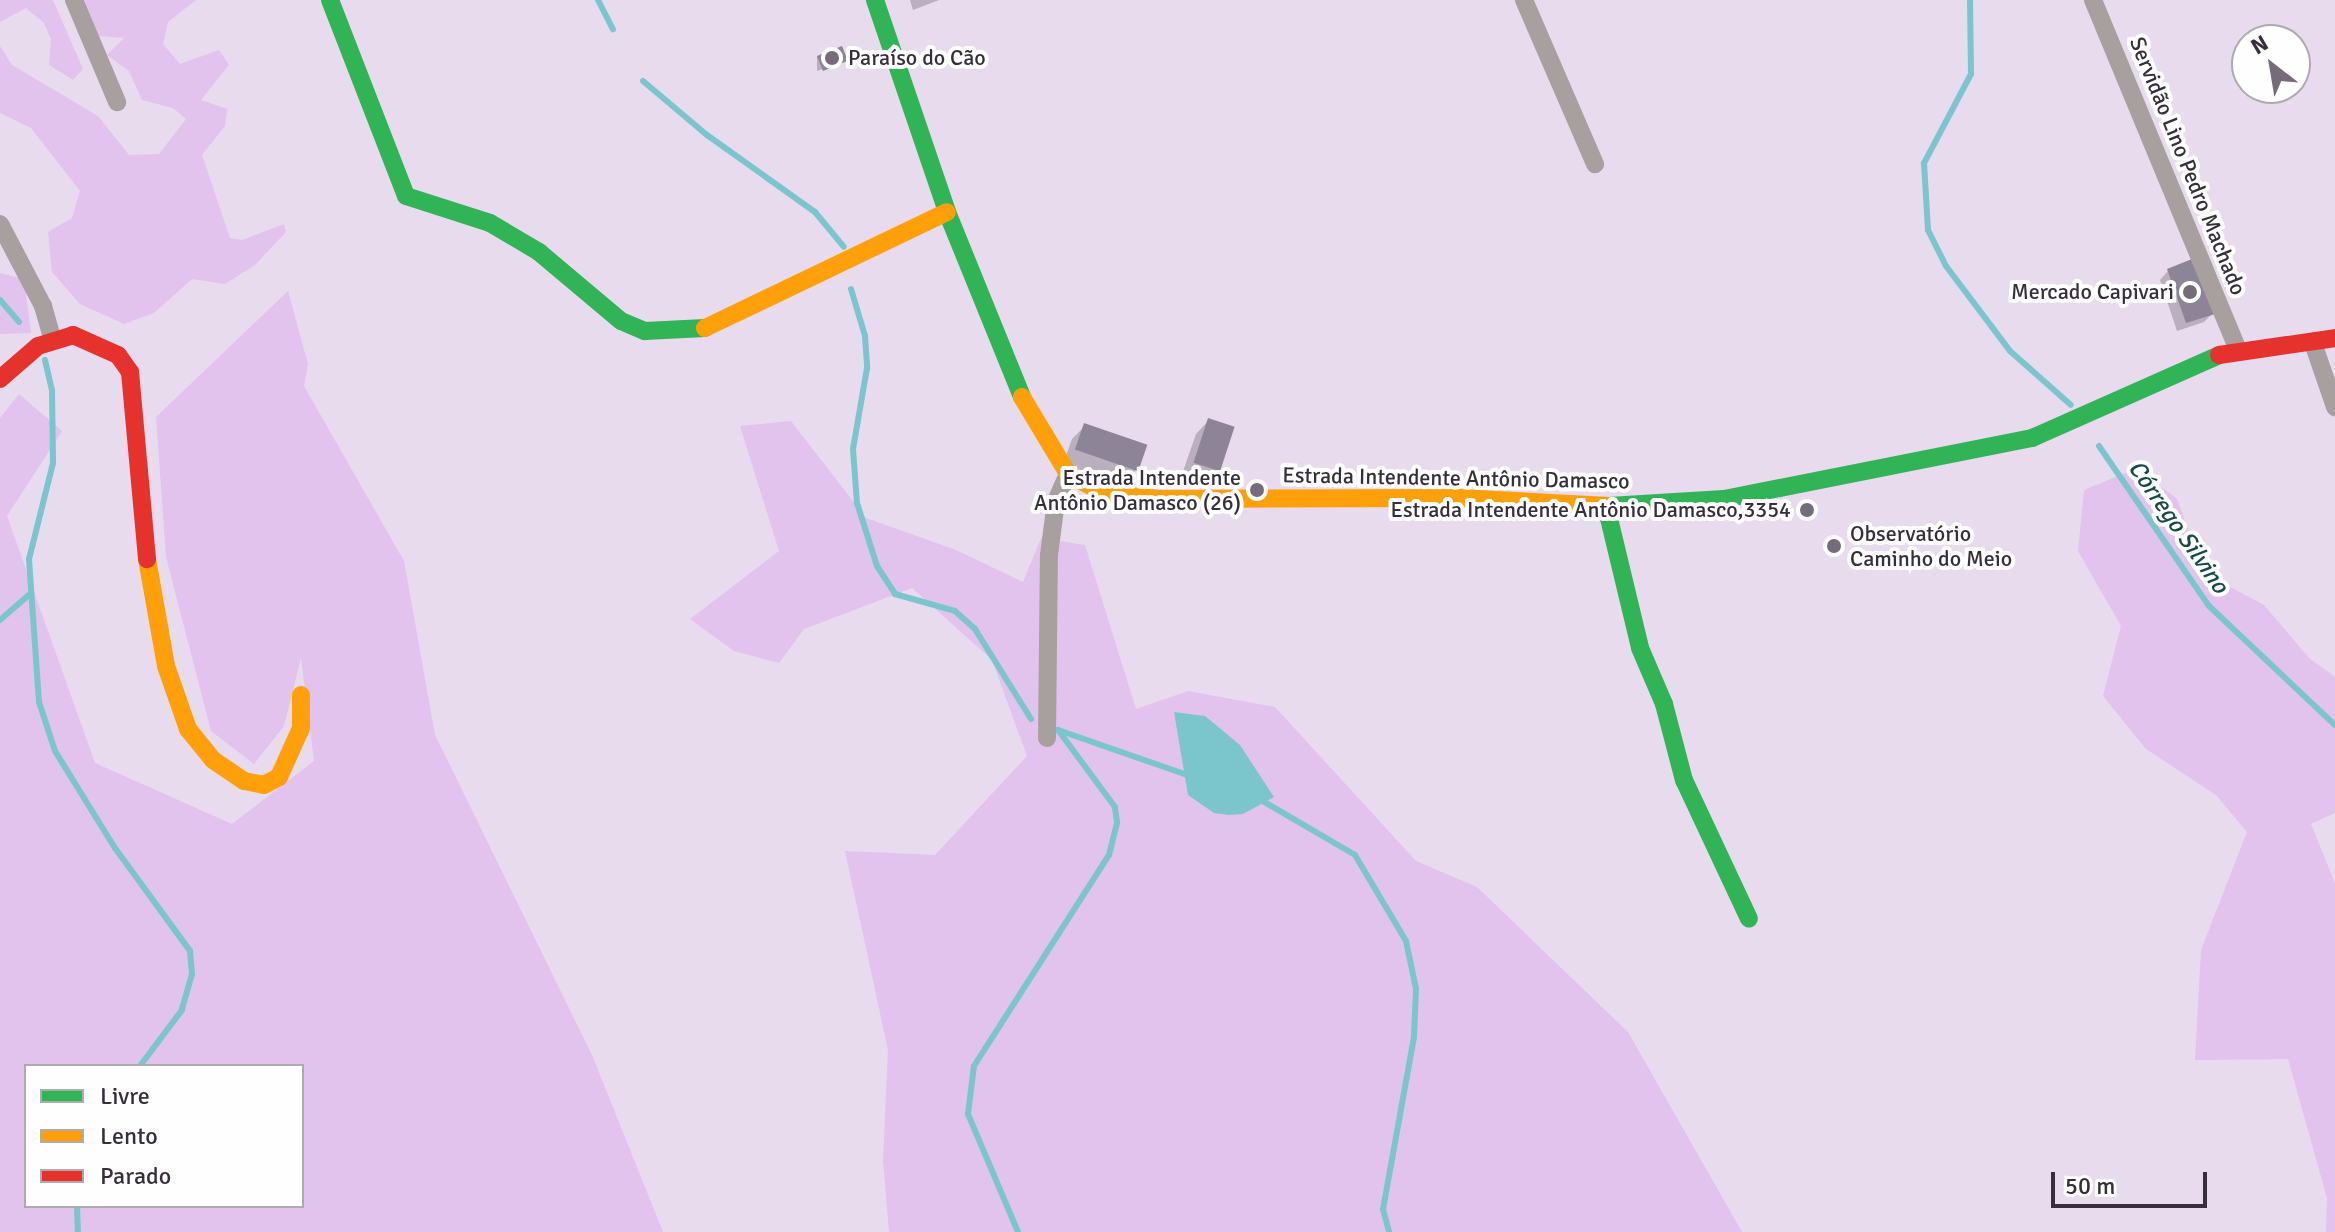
<!DOCTYPE html>
<html>
<head>
<meta charset="utf-8">
<style>
  body { margin:0 }
  #map { position:relative; width:2335px; height:1232px; overflow:hidden; background:#e8dbee; font-family:Signika,sans-serif }
  div>[style] { position:absolute }
  .green>* { inset:0; background:#e1c3ed }
  .water>* { inset:0; background:#7bc6cc }
  .shadow>* { inset:0; background:#0003 }
  .stream>* { height:6px; margin:-3px; padding:0 3px; transform-origin:3px; border-radius:3px; background:#7bc6cc }
  .building>* { inset:0; background:#8e8498; transform-origin:0 0 }
  .street>* { height:18px; margin:-9px; padding:0 9px; transform-origin:9px; border-radius:9px; background:#a8a09e }
  .fast>* { height:18px; margin:-9px; padding:0 9px; transform-origin:9px; border-radius:9px; background:#30b455 }
  .slow>* { height:18px; margin:-9px; padding:0 9px; transform-origin:9px; border-radius:9px; background:#ff9f0a }
  .jam>* { height:18px; margin:-9px; padding:0 9px; transform-origin:9px; border-radius:9px; background:#e5322d }
  .dots>* { width:22px; height:22px; translate:-50% -50%; box-sizing:border-box; border:4px solid #fefefe; border-radius:50% }
  span { translate:-50% -50%; white-space:nowrap; text-align:center; line-height:1.15; -webkit-text-stroke:8px #fefefe; paint-order:stroke }
  .poi-label { font-size:22px; color:#372e3b }
  .left { translate:0 -50%; text-align:left }
  .right { translate:-100% -50%; text-align:right }
  .street-label { font-size:22px; color:#372e3b }
  .water-label { font-size:24px; color:#164949; font-style:italic }
  .legend { position:absolute; left:24px; top:1064px; width:280px; height:144px; box-sizing:border-box; background:#fefefe; border:2px solid #aeabb0; margin:0; padding:10px 14px; list-style:none; font-size:24px; color:#372e3b }
  .legend li { display:flex; align-items:center; gap:16px; height:40px }
  .legend b { width:40px; border:2px solid #aeabb0 }
  .north { position:absolute; left:2231px; top:24px; width:80px; height:80px; box-sizing:border-box; background:#fefefe; border:2px solid #aeabb0; border-radius:50%; rotate:329deg; font-size:22px; font-weight:700; line-height:32px; text-align:center; color:#372e3b }
  .north::after { content:''; display:block; margin:auto; width:28px; height:36px; background:#756b7a; clip-path:polygon(50% 0,100% 100%,50% 72%,0 100%) }
  .scale { position:absolute; left:2051px; top:1172px; width:156px; height:36px; box-sizing:border-box; border:4px solid #372e3b; border-top:0; padding-left:10px; font-size:24px; line-height:28px; white-space:nowrap; color:#372e3b; -webkit-text-stroke:6px #fefefe; paint-order:stroke }
</style>
</head>
<body>
<div id="map">
  <div class="green">
    <i style="clip-path:polygon(0 0,53px 0,83px 69px,73px 80px,49px 65px,51px 39px,44px 23px,26px 8px,0 22px)"></i>
    <i style="clip-path:polygon(80px 0,196px 0,168px 22px,163px 44px,180px 64px,219px 50px,229px 65px,201px 100px,227px 109px,225px 126px,202px 155px,230px 238px,242px 240px,284px 224px,286px 232px,255px 265px,225px 284px,192px 279px,154px 313px,124px 324px,80px 304px,52px 272px,48px 232px,72px 218px,80px 191px,31px 128px,0 113px,0 46px,12px 65px,98px 116px,129px 155px,159px 154px,186px 119px,173px 108px,142px 100px,129px 71px,107px 55px,124px 38px,85px 35px)"></i>
    <i style="clip-path:polygon(0 273px,24px 279px,31px 333px,0 334px)"></i>
    <i style="clip-path:polygon(evenodd,288px 291px,308px 364px,304px 386px,404px 561px,435px 735px,592px 1055px,663px 1232px,0 1232px,0 418px,19px 394px,62px 431px,7px 516px,95px 763px,232px 824px,314px 761px,301px 658px,284px 726px,254px 764px,211px 731px,166px 557px,156px 417px,288px 291px,26px 1066px,302px 1066px,302px 1206px,26px 1206px,26px 1066px)"></i>
    <i style="clip-path:polygon(791px 421px,866px 518px,956px 550px,1023px 582px,1041px 538px,1085px 545px,1136px 709px,1188px 691px,1275px 707px,1416px 861px,1477px 887px,1628px 1032px,1742px 1232px,889px 1232px,883px 1161px,888px 1050px,845px 851px,935px 855px,1027px 756px,992px 660px,912px 588px,804px 629px,779px 663px,734px 651px,690px 619px,779px 551px,740px 426px)"></i>
    <i style="clip-path:polygon(2137px 468px,2177px 499px,2204px 573px,2264px 605px,2309px 658px,2335px 677px,2335px 813px,2311px 824px,2335px 883px,2335px 1232px,2326px 1232px,2327px 1198px,2288px 1059px,2195px 1060px,2201px 950px,2247px 832px,2216px 795px,2146px 749px,2103px 696px,2121px 626px,2078px 551px,2084px 490px)"></i>
  </div>
  <div class="water">
    <i style="clip-path:polygon(1174px 712px,1205px 716px,1240px 745px,1274px 797px,1243px 814px,1229px 815px,1214px 813px,1188px 795px)"></i>
  </div>
  <div class="shadow">
    <i style="clip-path:polygon(910px 0,939px 0,913px 10px)"></i>
    <i style="clip-path:polygon(817px 56px,846px 61px,817px 71px)"></i>
    <i style="clip-path:polygon(2168px 271px,2212px 314px,2204px 322px,2177px 331px,2160px 280px)"></i>
    <i style="clip-path:polygon(1209px 420px,1218px 471px,1205px 485px,1181px 477px,1196px 434px)"></i>
    <i style="clip-path:polygon(1085px 426px,1136px 470px,1123px 484px,1063px 464px,1072px 439px)"></i>
  </div>
  <div class="stream">
    <i style="left:598px;top:0;width:33px;rotate:63deg"></i>
    <i style="left:1970px;top:0;width:74px;rotate:89.2deg"></i>
    <i style="left:1971px;top:74px;width:101px;rotate:117.8deg"></i>
    <i style="left:1924px;top:163px;width:67px;rotate:86.6deg"></i>
    <i style="left:1928px;top:230px;width:40px;rotate:63.4deg"></i>
    <i style="left:1946px;top:266px;width:106px;rotate:53deg"></i>
    <i style="left:2010px;top:351px;width:81px;rotate:41.5deg"></i>
    <i style="left:643px;top:81px;width:84px;rotate:40.2deg"></i>
    <i style="left:707px;top:135px;width:133px;rotate:35.5deg"></i>
    <i style="left:815px;top:212px;width:45px;rotate:50.4deg"></i>
    <i style="left:851px;top:289px;width:49px;rotate:73.4deg"></i>
    <i style="left:865px;top:336px;width:32px;rotate:86deg"></i>
    <i style="left:867px;top:368px;width:82px;rotate:99.8deg"></i>
    <i style="left:853px;top:449px;width:54px;rotate:85.8deg"></i>
    <i style="left:857px;top:503px;width:66px;rotate:72.4deg"></i>
    <i style="left:877px;top:566px;width:33px;rotate:57deg"></i>
    <i style="left:895px;top:594px;width:62px;rotate:15.8deg"></i>
    <i style="left:955px;top:611px;width:27px;rotate:42deg"></i>
    <i style="left:975px;top:629px;width:106px;rotate:58.1deg"></i>
    <i style="left:0;top:300px;width:29px;rotate:49deg"></i>
    <i style="left:45px;top:360px;width:31px;rotate:77deg"></i>
    <i style="left:52px;top:390px;width:73px;rotate:89.2deg"></i>
    <i style="left:53px;top:463px;width:99px;rotate:104deg"></i>
    <i style="left:29px;top:559px;width:143px;rotate:86deg"></i>
    <i style="left:39px;top:702px;width:52px;rotate:71.9deg"></i>
    <i style="left:55px;top:751px;width:114px;rotate:58.3deg"></i>
    <i style="left:115px;top:848px;width:127px;rotate:53.9deg"></i>
    <i style="left:190px;top:951px;width:23px;rotate:85deg"></i>
    <i style="left:192px;top:974px;width:37px;rotate:106deg"></i>
    <i style="left:182px;top:1010px;width:70px;rotate:126.9deg"></i>
    <i style="left:2099px;top:446px;width:194px;rotate:55.5deg"></i>
    <i style="left:2209px;top:606px;width:173px;rotate:43.4deg"></i>
    <i style="left:0;top:620px;width:40px;rotate:-41deg"></i>
    <i style="left:1058px;top:730px;width:140px;rotate:19.2deg"></i>
    <i style="left:1261px;top:800px;width:109px;rotate:30.3deg"></i>
    <i style="left:1355px;top:855px;width:100px;rotate:59.3deg"></i>
    <i style="left:1406px;top:941px;width:49px;rotate:78.2deg"></i>
    <i style="left:1416px;top:989px;width:48px;rotate:92.4deg"></i>
    <i style="left:1414px;top:1037px;width:175px;rotate:100.2deg"></i>
    <i style="left:1383px;top:1209px;width:24px;rotate:75deg"></i>
    <i style="left:77px;top:1206px;width:26px;rotate:88deg"></i>
    <i style="left:1018px;top:1232px;width:128px;rotate:-113deg"></i>
    <i style="left:968px;top:1114px;width:48px;rotate:-82.9deg"></i>
    <i style="left:974px;top:1066px;width:250px;rotate:-57.4deg"></i>
    <i style="left:1109px;top:855px;width:34px;rotate:-76deg"></i>
    <i style="left:1117px;top:822px;width:15px;rotate:-98deg"></i>
    <i style="left:1115px;top:807px;width:96px;rotate:-126.5deg"></i>
  </div>
  <div class="building">
    <i style="left:842px;top:46px;width:16px;height:27px;rotate:68deg"></i>
    <i style="clip-path:polygon(2192px 259px,2215px 314px,2186px 323px,2167px 269px)"></i>
    <i style="left:1208px;top:418px;width:28px;height:47px;rotate:18deg"></i>
    <i style="left:1084px;top:423px;width:67px;height:28px;rotate:19deg"></i>
  </div>
  <div class="street">
    <i style="left:74px;top:0;width:111px;rotate:67.1deg"></i>
    <i style="left:1524px;top:0;width:179px;rotate:66.6deg"></i>
    <i style="left:2093px;top:0;width:379px;rotate:67.5deg"></i>
    <i style="left:0;top:224px;width:93px;rotate:62.3deg"></i>
    <i style="left:43px;top:306px;width:35px;rotate:74deg"></i>
    <i style="left:2313px;top:343px;width:68px;rotate:71deg"></i>
    <i style="left:1047px;top:738px;width:183px;rotate:-89.4deg"></i>
    <i style="left:1049px;top:555px;width:54px;rotate:-82.6deg"></i>
    <i style="left:1056px;top:501px;width:30px;rotate:-66deg"></i>
  </div>
  <div class="fast">
    <i style="left:330px;top:0;width:210px;rotate:68.8deg"></i>
    <i style="left:406px;top:196px;width:88px;rotate:17.8deg"></i>
    <i style="left:490px;top:223px;width:57px;rotate:30.6deg"></i>
    <i style="left:539px;top:252px;width:107px;rotate:40.1deg"></i>
    <i style="left:621px;top:321px;width:26px;rotate:23deg"></i>
    <i style="left:645px;top:331px;width:60px;rotate:-2.9deg"></i>
    <i style="left:875px;top:0;width:224px;rotate:71.2deg"></i>
    <i style="left:947px;top:212px;width:200px;rotate:67.9deg"></i>
    <i style="left:1606px;top:506px;width:146px;rotate:76.5deg"></i>
    <i style="left:1640px;top:648px;width:61px;rotate:66.8deg"></i>
    <i style="left:1664px;top:704px;width:79px;rotate:75.3deg"></i>
    <i style="left:1684px;top:780px;width:153px;rotate:64.9deg"></i>
    <i style="left:1609px;top:506px;width:115px;rotate:-3.5deg"></i>
    <i style="left:1724px;top:499px;width:314px;rotate:-11.2deg"></i>
    <i style="left:2032px;top:438px;width:205px;rotate:-23.9deg"></i>
  </div>
  <div class="slow">
    <i style="left:705px;top:328px;width:268px;rotate:-25.6deg"></i>
    <i style="left:1022px;top:397px;width:90px;rotate:59.1deg"></i>
    <i style="left:1068px;top:474px;width:41px;rotate:27.8deg"></i>
    <i style="left:1104px;top:493px;width:55px;rotate:6.2deg"></i>
    <i style="left:1159px;top:499px;width:300px;rotate:-0.2deg"></i>
    <i style="left:1459px;top:498px;width:150px;rotate:3.1deg"></i>
    <i style="left:147px;top:559px;width:109px;rotate:79.9deg"></i>
    <i style="left:166px;top:666px;width:67px;rotate:70.8deg"></i>
    <i style="left:188px;top:729px;width:40px;rotate:51deg"></i>
    <i style="left:213px;top:760px;width:37px;rotate:34deg"></i>
    <i style="left:244px;top:781px;width:20px;rotate:11deg"></i>
    <i style="left:264px;top:785px;width:17px;rotate:-28deg"></i>
    <i style="left:279px;top:777px;width:54px;rotate:-65.8deg"></i>
    <i style="left:301px;top:728px;width:33px;rotate:-90deg"></i>
  </div>
  <div class="jam">
    <i style="left:2219px;top:355px;width:117px;rotate:-8.3deg"></i>
    <i style="left:0;top:379px;width:50px;rotate:-41deg"></i>
    <i style="left:38px;top:346px;width:37px;rotate:-17deg"></i>
    <i style="left:73px;top:335px;width:49px;rotate:24deg"></i>
    <i style="left:118px;top:355px;width:21px;rotate:55deg"></i>
    <i style="left:130px;top:372px;width:188px;rotate:84.8deg"></i>
  </div>
  <div class="dots">
    <i style="left:832px;top:58px;background:#756b7a"></i>
    <i style="left:2190px;top:292px;background:#756b7a"></i>
    <i style="left:1257px;top:490px;background:#756b7a"></i>
    <i style="left:1807px;top:510px;background:#756b7a"></i>
    <i style="left:1834px;top:546px;background:#756b7a"></i>
  </div>
  <div class="poi-label">
    <span class="left" style="left:848px;top:58px">Paraíso do Cão</span>
    <span class="right" style="left:2174px;top:292px">Mercado Capivari</span>
    <span class="right" style="left:1241px;top:490px">Estrada Intendente<br>Antônio Damasco (26)</span>
    <span class="right" style="left:1791px;top:510px">Estrada Intendente Antônio Damasco,3354</span>
    <span class="left" style="left:1850px;top:546px">Observatório<br>Caminho do Meio</span>
  </div>
  <div class="street-label">
    <span style="left:2188px;top:166px;rotate:68deg">Servidão Lino Pedro Machado</span>
    <span style="left:1456px;top:478px;rotate:1deg">Estrada Intendente Antônio Damasco</span>
  </div>
  <div class="water-label">
    <span style="left:2178px;top:527px;rotate:55deg">Córrego Silvino</span>
  </div>
  <ul class="legend">
  <li><b style="height:10px;background:#30b455"></b>Livre</li>
  <li><b style="height:10px;background:#ff9f0a"></b>Lento</li>
  <li><b style="height:10px;background:#e5322d"></b>Parado</li>
  </ul>
  <div class="north">N</div>
  <div class="scale">50 m</div>
</div>
</body>
</html>
